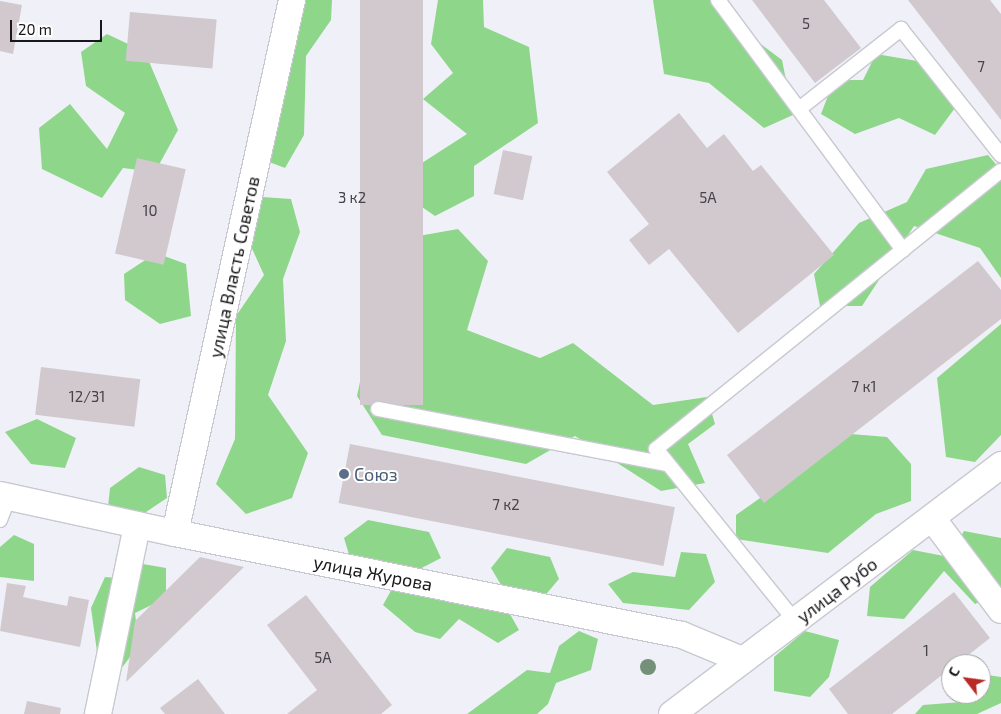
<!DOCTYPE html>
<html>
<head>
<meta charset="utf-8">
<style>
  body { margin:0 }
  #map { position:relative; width:1001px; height:714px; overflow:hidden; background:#f0f0f8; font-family:"Exo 2",sans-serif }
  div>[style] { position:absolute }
  .forest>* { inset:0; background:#8ed78a }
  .building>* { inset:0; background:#d1c9ce; transform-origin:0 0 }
  .roads { filter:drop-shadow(1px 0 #c8c8d1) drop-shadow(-1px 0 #c8c8d1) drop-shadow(0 1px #c8c8d1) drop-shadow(0 -1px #c8c8d1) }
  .service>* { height:14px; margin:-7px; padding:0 7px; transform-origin:7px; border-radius:7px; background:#fff }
  .minor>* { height:26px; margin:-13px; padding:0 13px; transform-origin:13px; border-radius:13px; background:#fff }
  .trees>* { width:16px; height:16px; margin:-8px; border-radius:50%; background:#749078 }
  .dots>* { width:14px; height:14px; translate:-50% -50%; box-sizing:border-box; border:2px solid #fff; border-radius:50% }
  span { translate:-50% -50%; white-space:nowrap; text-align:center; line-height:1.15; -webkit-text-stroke:4px #fff; paint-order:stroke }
  .number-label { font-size:15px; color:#464448 }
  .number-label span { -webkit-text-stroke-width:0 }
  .street-label { font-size:18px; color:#18181b }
  .service-label { font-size:18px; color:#4e5e75 }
  .left { translate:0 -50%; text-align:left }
  .north { position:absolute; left:941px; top:654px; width:50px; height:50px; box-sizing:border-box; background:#fff; border:1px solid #a3a3a4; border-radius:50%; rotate:300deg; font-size:14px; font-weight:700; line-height:20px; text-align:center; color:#18181b }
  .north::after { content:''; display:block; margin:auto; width:18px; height:22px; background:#b92a26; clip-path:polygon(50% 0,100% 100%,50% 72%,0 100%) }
  .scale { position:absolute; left:10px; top:20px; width:92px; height:22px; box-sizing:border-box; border:2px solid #18181b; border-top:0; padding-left:6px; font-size:15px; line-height:18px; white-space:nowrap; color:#18181b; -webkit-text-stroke:4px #fff; paint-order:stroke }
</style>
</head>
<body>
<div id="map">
  <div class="forest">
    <i style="clip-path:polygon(281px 0,332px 0,331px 20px,306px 56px,304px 135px,285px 168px,264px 160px)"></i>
    <i style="clip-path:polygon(438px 0,483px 0,484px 27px,529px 47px,538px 123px,474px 166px,474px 196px,435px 216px,406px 196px,411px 170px,467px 134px,423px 99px,453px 73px,431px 44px)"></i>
    <i style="clip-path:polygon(653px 0,713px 0,718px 12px,782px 60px,793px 115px,764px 128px,709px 83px,664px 74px)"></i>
    <i style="clip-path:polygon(107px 34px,145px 52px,178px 130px,155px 172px,123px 168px,102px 198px,42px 169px,39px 128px,70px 104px,107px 149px,125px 113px,86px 86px,81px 52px)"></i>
    <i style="clip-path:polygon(876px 54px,923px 62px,955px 108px,935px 135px,899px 118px,855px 134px,821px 114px,834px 80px,863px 80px)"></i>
    <i style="clip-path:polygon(988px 155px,1001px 170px,1001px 278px,980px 248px,914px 226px,862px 306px,820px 306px,814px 274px,859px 223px,907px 202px,926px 169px)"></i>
    <i style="clip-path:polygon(262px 197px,291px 199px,300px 232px,283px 279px,286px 341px,268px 395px,308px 453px,292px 498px,246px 514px,216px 484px,235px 439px,236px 316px,264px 275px,249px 242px)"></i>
    <i style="clip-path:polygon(458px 229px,488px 261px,467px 330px,540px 358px,573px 343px,653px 405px,707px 397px,715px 424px,688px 444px,705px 483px,661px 491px,575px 436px,526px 464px,382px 435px,357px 396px,390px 241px)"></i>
    <i style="clip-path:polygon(156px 253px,186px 264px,191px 316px,160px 324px,125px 300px,124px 274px)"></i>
    <i style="clip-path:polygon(1001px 324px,1001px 435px,975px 462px,946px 457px,937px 378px)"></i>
    <i style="clip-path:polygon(37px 419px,76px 438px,65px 468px,31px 464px,5px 432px)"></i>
    <i style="clip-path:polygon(851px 434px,887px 437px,911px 464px,911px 501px,876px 514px,828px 553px,736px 539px,736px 515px)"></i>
    <i style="clip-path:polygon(139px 467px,165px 475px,167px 498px,137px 518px,108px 507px,110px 488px)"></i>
    <i style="clip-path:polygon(368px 520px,429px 532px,441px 558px,414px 572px,351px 561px,344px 538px)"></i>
    <i style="clip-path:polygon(964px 531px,1001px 538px,1001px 593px,975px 604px,944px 571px,904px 619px,867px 616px,870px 587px,913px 550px,949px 557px)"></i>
    <i style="clip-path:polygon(14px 535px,34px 544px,34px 581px,0 577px,0 547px)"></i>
    <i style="clip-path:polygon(507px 548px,550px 557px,559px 579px,542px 599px,504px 590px,491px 568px)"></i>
    <i style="clip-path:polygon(681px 552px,706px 554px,715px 582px,689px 610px,623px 603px,608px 584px,633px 572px,675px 577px)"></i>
    <i style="clip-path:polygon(143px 564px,166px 568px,166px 598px,135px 613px,139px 645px,118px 673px,98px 659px,91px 608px,105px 577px,130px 579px)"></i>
    <i style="clip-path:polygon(394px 585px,506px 607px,519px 630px,498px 643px,459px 619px,440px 639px,415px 632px,383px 605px)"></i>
    <i style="clip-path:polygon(579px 631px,598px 639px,591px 670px,556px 683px,548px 704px,537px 714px,467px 714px,527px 670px,550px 673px,559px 646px)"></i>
    <i style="clip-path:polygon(805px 631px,839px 640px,829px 677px,810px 697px,774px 691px,774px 657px)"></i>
    <i style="clip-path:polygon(981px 674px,1001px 677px,1001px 703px,977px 714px,915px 714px,923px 705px,961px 702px,964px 694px,981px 694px)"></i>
  </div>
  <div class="building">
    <i style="left:360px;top:0;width:63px;height:405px"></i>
    <i style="clip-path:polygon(752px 0,824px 0,861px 48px,815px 83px)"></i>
    <i style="clip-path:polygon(908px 0,990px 0,1001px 14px,1001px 120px)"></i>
    <i style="clip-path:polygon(0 1px,22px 5px,13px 54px,0 51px)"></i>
    <i style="left:130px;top:12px;width:87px;height:49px;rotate:5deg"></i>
    <i style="clip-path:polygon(679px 113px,707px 148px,724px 134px,753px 171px,761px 165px,834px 255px,738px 333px,669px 249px,649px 265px,629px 240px,649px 224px,607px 172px)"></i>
    <i style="left:503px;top:150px;width:30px;height:45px;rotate:12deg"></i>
    <i style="left:137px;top:158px;width:50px;height:98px;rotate:13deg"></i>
    <i style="clip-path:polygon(978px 261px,1001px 290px,1001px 319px,764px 503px,727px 455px)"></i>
    <i style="left:41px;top:367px;width:100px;height:48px;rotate:7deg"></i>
    <i style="left:350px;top:444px;width:331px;height:60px;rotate:11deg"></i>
    <i style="clip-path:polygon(200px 557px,244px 567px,126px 682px,135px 621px)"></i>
    <i style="clip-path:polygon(7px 583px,26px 586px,23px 597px,67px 606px,69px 596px,89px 600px,80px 647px,0 631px)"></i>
    <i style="clip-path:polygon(954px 592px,990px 638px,957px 664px,951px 664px,951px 668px,892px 714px,848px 714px,829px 689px)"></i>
    <i style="clip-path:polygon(306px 595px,392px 705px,381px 714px,287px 714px,317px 690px,267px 625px)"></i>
    <i style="clip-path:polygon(198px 679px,225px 714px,165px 714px,160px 708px)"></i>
    <i style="clip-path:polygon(27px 701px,61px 708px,60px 714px,24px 714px)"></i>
  </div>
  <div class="roads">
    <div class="service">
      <i style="left:718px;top:0;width:311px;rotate:53.5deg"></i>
      <i style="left:799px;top:109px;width:130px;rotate:-38.1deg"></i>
      <i style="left:901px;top:29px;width:161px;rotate:51.6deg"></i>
      <i style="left:378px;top:409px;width:294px;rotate:10.8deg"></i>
      <i style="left:0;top:520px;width:25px;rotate:-69deg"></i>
      <i style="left:795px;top:621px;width:221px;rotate:-128.9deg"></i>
      <i style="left:656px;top:449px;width:443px;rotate:-38.9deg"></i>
    </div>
    <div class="minor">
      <i style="left:0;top:495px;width:179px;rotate:12.3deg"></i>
      <i style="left:175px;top:533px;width:517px;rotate:11.38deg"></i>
      <i style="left:682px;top:635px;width:65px;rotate:22.6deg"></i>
      <i style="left:932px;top:518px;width:115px;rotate:53.1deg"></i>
      <i style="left:175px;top:533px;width:546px;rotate:-77.62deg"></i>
      <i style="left:98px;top:714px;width:193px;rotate:-78.3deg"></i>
      <i style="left:672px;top:714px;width:413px;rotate:-37.1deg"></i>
    </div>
  </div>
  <div class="trees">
    <i style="left:648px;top:667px"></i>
  </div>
  <div class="dots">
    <i style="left:344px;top:474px;background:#5c6f8a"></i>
  </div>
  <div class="number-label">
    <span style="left:806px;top:24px">5</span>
    <span style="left:981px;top:67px">7</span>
    <span style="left:352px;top:198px">3 к2</span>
    <span style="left:708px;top:198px">5А</span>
    <span style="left:150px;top:211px">10</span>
    <span style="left:864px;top:387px">7 к1</span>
    <span style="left:87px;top:397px">12/31</span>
    <span style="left:506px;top:505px">7 к2</span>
    <span style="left:926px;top:651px">1</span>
    <span style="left:323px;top:658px">5А</span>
  </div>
  <div class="street-label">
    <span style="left:234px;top:267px;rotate:-78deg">улица Власть Советов</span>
    <span style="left:373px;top:573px;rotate:11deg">улица Журова</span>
    <span style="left:837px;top:590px;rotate:-37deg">улица Рубо</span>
  </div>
  <div class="service-label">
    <span class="left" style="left:354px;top:474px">Союз</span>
  </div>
  <div class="north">С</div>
  <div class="scale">20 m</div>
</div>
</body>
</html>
